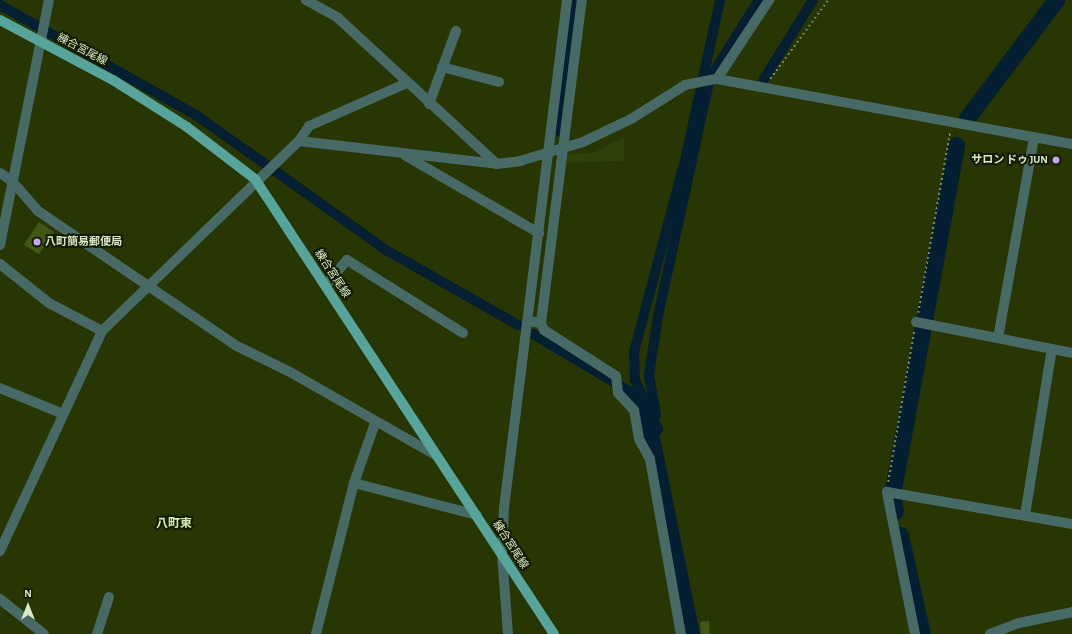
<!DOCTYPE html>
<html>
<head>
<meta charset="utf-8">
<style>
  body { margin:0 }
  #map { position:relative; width:1072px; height:634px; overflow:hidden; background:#273603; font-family:"Alegreya Sans","Noto Sans JP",sans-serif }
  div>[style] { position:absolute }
  .built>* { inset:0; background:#304108 }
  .canal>* { height:10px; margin:-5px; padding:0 5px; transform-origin:5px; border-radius:5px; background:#041e32 }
  .river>* { height:17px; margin:-8.5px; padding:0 8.5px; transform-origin:8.5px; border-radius:8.5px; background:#041e32 }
  .building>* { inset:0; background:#425716; transform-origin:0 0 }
  .path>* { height:1.5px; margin-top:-0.75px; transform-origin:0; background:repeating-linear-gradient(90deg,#7b8a5f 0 2px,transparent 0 5px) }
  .minor>* { height:10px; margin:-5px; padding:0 5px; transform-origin:5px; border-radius:5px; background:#476a66 }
  .major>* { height:10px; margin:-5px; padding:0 5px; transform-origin:5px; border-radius:5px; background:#56a49b }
  .dots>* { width:11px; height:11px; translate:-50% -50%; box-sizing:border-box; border:2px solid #131b03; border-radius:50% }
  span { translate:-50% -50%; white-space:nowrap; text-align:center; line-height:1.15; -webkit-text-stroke:4px #131b03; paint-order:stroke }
  .street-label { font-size:11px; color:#dbe9c8 }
  .poi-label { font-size:11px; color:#dbe9c8; font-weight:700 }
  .right { translate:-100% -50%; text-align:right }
  .left { translate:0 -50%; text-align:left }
  .neighbourhood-label { font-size:12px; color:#d3eeaa; font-weight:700 }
  .north { position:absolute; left:8px; top:586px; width:40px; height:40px; -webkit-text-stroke:3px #131b03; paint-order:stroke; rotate:0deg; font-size:11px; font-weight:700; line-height:16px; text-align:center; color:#dbe9c8 }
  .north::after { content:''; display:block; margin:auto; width:14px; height:18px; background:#dbe9c8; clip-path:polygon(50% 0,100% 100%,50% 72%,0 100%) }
</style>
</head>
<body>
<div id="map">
  <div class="built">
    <i style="clip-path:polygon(624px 137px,624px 161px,567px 162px,567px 155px,595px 152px)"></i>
  </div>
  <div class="canal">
    <i style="left:0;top:5px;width:225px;rotate:29.3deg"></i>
    <i style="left:196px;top:115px;width:233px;rotate:35.4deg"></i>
    <i style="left:386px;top:250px;width:152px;rotate:29.6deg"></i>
    <i style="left:764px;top:79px;width:93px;rotate:-58.2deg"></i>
    <i style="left:560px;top:132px;width:133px;rotate:-83.1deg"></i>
    <i style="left:533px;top:334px;width:112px;rotate:30.7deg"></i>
    <i style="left:629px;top:391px;width:32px;rotate:56deg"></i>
    <i style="left:656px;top:415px;width:41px;rotate:-99.9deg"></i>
    <i style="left:649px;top:375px;width:60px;rotate:-81.3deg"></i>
    <i style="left:658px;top:316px;width:244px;rotate:-77.7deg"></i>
    <i style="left:710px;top:78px;width:92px;rotate:-57.9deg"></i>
    <i style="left:653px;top:437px;width:9px;rotate:-58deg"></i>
    <i style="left:658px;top:429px;width:54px;rotate:-115.1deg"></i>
    <i style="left:635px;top:380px;width:28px;rotate:-92deg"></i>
    <i style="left:634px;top:352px;width:203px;rotate:-75.1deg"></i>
    <i style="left:686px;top:156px;width:160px;rotate:-77.7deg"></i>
  </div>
  <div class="river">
    <i style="left:967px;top:118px;width:148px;rotate:-53deg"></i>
    <i style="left:647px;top:418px;width:220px;rotate:78.5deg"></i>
    <i style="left:895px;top:511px;width:16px;rotate:-101deg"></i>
    <i style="left:892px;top:495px;width:356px;rotate:-79.6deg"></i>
    <i style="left:900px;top:535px;width:101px;rotate:77.5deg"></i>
  </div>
  <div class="building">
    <i style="left:39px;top:222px;width:18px;height:27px;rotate:34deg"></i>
    <i style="left:709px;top:621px;width:13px;height:9px;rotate:86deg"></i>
  </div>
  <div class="path">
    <i style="left:770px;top:79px;width:98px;rotate:-53.7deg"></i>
    <i style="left:918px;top:313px;width:185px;rotate:-80deg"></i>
    <i style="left:888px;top:482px;width:152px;rotate:-80.2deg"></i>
  </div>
  <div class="minor">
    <i style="left:306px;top:0;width:37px;rotate:29deg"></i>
    <i style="left:338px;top:18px;width:216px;rotate:42.6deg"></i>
    <i style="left:442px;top:67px;width:59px;rotate:14.7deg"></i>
    <i style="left:717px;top:79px;width:95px;rotate:-56.6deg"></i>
    <i style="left:429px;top:104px;width:78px;rotate:-69.7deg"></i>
    <i style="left:299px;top:141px;width:199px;rotate:6.6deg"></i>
    <i style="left:497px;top:164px;width:23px;rotate:-7deg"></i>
    <i style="left:520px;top:161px;width:66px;rotate:-16.8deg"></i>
    <i style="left:583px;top:142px;width:53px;rotate:-25.6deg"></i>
    <i style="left:631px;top:119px;width:64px;rotate:-32.2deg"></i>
    <i style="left:685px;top:85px;width:33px;rotate:-11deg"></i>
    <i style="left:717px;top:79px;width:361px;rotate:10.4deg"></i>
    <i style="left:406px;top:156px;width:154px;rotate:30.1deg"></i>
    <i style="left:0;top:173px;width:14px;rotate:34deg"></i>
    <i style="left:12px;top:181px;width:40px;rotate:49deg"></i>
    <i style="left:38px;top:211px;width:240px;rotate:34.2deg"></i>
    <i style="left:237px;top:346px;width:59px;rotate:26.1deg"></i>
    <i style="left:290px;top:372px;width:169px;rotate:29.7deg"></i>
    <i style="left:0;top:245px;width:250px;rotate:-78.7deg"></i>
    <i style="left:0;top:264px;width:63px;rotate:38.5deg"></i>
    <i style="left:49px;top:303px;width:60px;rotate:27.8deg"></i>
    <i style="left:326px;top:285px;width:33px;rotate:-50deg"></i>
    <i style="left:347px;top:260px;width:137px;rotate:32.2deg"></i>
    <i style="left:534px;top:322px;width:7px;rotate:8deg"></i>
    <i style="left:541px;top:323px;width:326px;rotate:-82.8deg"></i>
    <i style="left:916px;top:322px;width:159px;rotate:11.2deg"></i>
    <i style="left:541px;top:323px;width:8px;rotate:67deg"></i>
    <i style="left:544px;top:330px;width:85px;rotate:32.6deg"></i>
    <i style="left:616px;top:376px;width:17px;rotate:83deg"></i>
    <i style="left:618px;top:393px;width:23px;rotate:47deg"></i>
    <i style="left:634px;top:410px;width:29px;rotate:80deg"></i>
    <i style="left:639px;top:439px;width:23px;rotate:61deg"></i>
    <i style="left:650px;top:459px;width:178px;rotate:80deg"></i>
    <i style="left:998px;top:338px;width:204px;rotate:-79.8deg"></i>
    <i style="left:0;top:388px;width:68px;rotate:22.4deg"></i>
    <i style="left:354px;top:483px;width:127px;rotate:14.6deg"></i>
    <i style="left:1025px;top:515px;width:168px;rotate:-80.8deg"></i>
    <i style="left:0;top:551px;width:242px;rotate:-65.1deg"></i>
    <i style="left:102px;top:331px;width:274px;rotate:-44deg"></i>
    <i style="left:299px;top:141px;width:18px;rotate:-56deg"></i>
    <i style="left:309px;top:126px;width:107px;rotate:-23.7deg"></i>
    <i style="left:0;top:599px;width:56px;rotate:38.5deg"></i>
    <i style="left:97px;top:634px;width:39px;rotate:-72deg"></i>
    <i style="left:316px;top:634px;width:156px;rotate:-75.9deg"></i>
    <i style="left:354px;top:483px;width:64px;rotate:-70.7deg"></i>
    <i style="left:508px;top:634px;width:80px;rotate:-94.3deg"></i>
    <i style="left:502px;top:554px;width:46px;rotate:-87.5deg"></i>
    <i style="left:504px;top:508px;width:512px;rotate:-82.93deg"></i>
    <i style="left:915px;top:634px;width:145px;rotate:-101.2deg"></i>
    <i style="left:887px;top:492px;width:188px;rotate:9.8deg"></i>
    <i style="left:990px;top:634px;width:31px;rotate:-21deg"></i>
    <i style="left:1019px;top:623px;width:54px;rotate:-11.7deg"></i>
  </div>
  <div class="major">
    <i style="left:0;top:20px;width:128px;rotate:28deg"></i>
    <i style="left:113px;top:80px;width:88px;rotate:32.4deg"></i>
    <i style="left:187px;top:127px;width:86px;rotate:37.4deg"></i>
    <i style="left:255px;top:179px;width:544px;rotate:56.69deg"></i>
  </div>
  <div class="dots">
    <i style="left:1056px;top:160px;background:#c8a6ef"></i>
    <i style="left:37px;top:242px;background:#c8a6ef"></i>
  </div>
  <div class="street-label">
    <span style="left:82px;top:50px;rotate:28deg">練合宮尾線</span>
    <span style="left:332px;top:274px;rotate:57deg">練合宮尾線</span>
    <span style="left:510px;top:545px;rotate:57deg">練合宮尾線</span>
  </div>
  <div class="poi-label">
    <span class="right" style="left:1048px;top:160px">サロン ドゥ JUN</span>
    <span class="left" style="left:45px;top:242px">八町簡易郵便局</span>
  </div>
  <div class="neighbourhood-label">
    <span style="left:174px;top:524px">八町東</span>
  </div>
  <div class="north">N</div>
</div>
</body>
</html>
